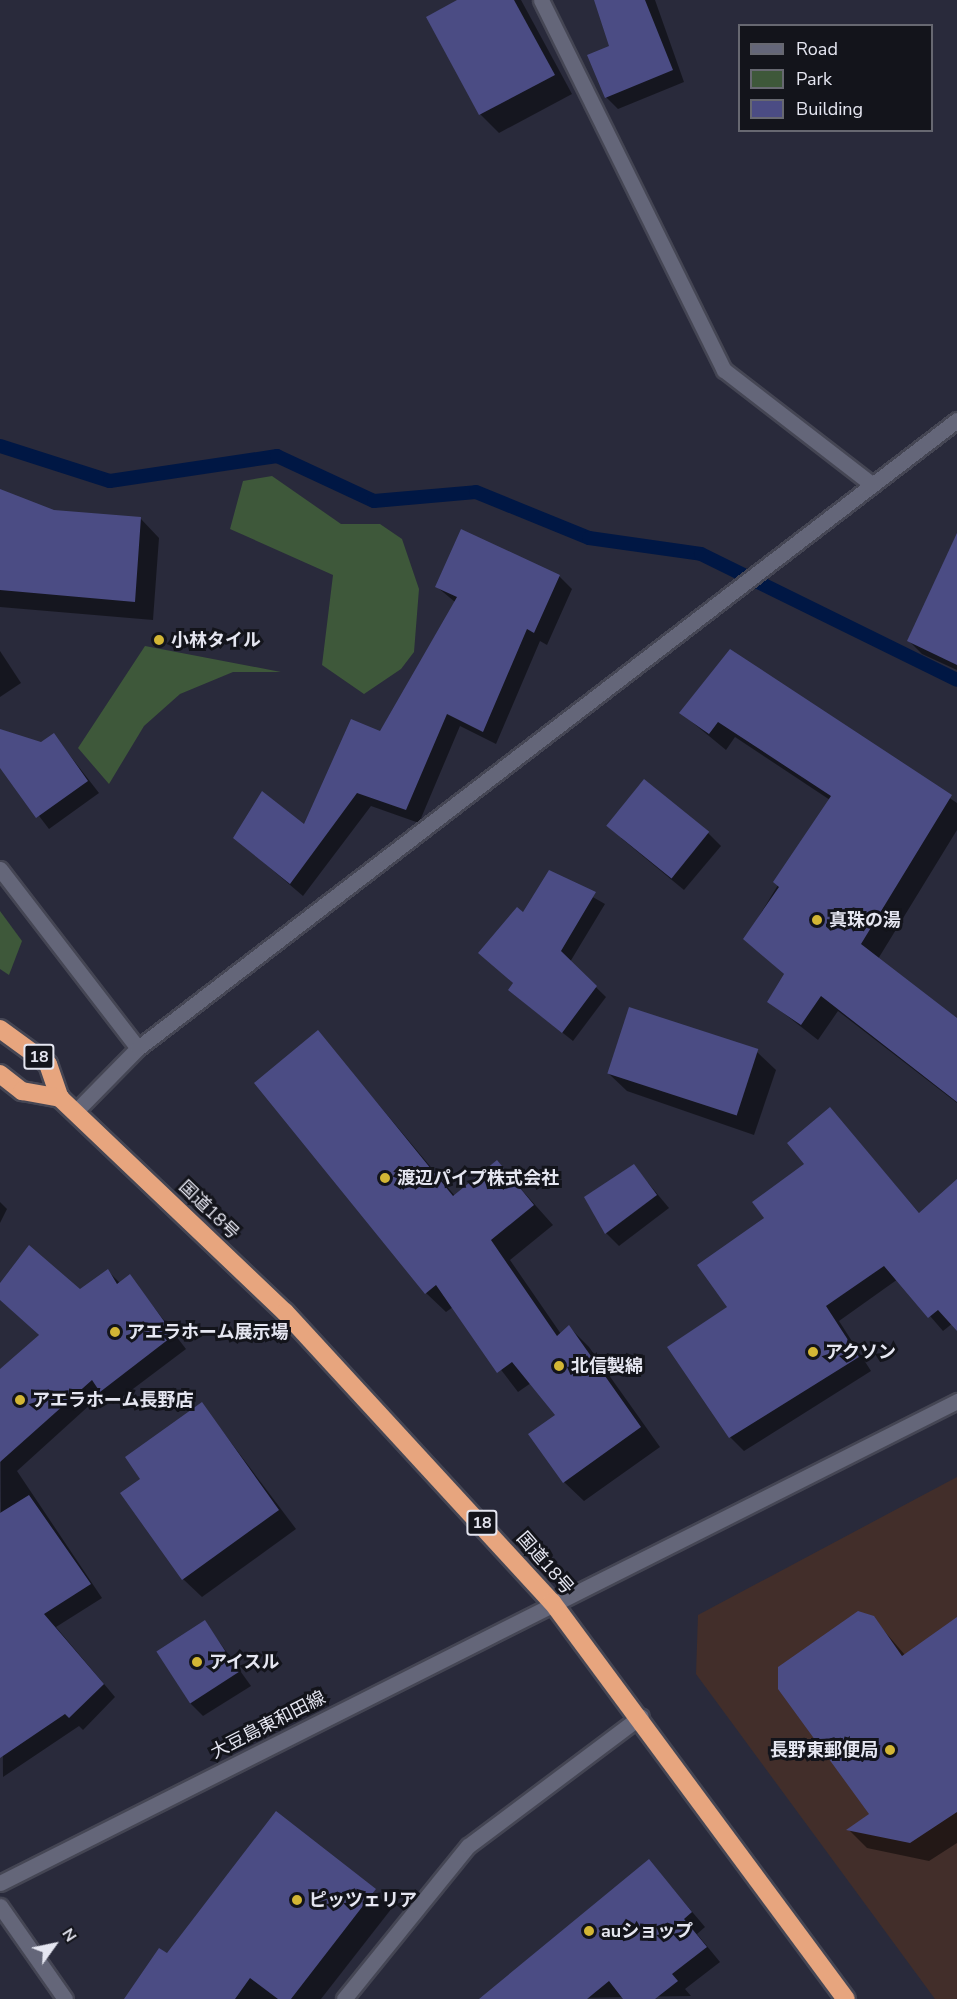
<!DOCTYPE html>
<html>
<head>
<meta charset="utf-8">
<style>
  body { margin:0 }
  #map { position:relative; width:957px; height:1999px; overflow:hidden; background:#292a3b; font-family:"Nunito Sans","Noto Sans JP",sans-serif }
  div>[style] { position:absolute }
  .commercial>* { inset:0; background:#422e2a }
  .green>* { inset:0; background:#3e583a }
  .shadow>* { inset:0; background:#0007 }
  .stream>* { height:14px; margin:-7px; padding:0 7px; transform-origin:7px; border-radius:7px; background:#001744 }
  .building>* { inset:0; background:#4b4c84; transform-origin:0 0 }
  .roads { filter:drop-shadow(2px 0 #454654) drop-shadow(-2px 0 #454654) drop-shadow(0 2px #454654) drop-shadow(0 -2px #454654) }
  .street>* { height:15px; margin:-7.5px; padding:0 7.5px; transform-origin:7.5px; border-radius:7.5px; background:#646679 }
  .secondary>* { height:15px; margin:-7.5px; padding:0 7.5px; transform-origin:7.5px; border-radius:7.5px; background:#646679 }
  .highway>* { height:18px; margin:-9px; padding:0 9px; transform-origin:9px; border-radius:9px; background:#e7a57e }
  .dots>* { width:16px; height:16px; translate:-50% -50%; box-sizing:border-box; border:3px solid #13141b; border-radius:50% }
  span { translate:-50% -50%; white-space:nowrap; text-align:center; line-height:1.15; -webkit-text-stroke:6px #13141b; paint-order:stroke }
  .shield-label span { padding:2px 4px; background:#13141b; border:2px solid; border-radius:4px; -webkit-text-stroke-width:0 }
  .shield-label { font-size:16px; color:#e5e6f1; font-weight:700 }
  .poi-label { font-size:18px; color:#e5e6f1; font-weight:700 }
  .left { translate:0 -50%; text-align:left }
  .right { translate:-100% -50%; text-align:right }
  .street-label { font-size:18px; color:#e5e6f1 }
  .legend { position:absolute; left:738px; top:24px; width:195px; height:108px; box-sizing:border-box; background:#13141b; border:2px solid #676871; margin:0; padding:8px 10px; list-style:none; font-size:18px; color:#e5e6f1 }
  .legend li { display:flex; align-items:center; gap:12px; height:30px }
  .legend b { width:30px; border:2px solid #676871 }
  .north { position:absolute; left:24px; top:1915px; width:60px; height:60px; -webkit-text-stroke:4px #13141b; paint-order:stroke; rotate:57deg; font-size:16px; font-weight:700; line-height:24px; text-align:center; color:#e5e6f1 }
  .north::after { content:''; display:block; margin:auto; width:21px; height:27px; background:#e5e6f1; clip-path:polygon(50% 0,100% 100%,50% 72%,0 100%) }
</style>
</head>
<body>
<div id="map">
  <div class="commercial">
    <i style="clip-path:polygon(957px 1477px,957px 1999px,935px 1999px,696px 1674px,698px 1615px)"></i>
  </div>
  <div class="green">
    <i style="clip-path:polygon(272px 476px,341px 524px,380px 524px,402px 539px,419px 589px,414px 652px,401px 669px,364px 694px,322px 665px,333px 575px,230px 529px,243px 481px)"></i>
    <i style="clip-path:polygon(145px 646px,281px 672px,233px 672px,180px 694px,144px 726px,109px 784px,78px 748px)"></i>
    <i style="clip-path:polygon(0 911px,22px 941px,9px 975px,0 969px)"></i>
  </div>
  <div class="shadow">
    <i style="clip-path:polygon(460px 0,521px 0,572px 94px,499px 133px,480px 114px,428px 18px)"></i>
    <i style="clip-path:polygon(595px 0,655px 0,684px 82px,618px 109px,606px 97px,611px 47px)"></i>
    <i style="clip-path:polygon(0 491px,53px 512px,141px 519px,159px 538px,153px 620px,0 607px)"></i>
    <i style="clip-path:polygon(559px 576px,572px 589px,547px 645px,540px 641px,496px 744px,460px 726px,419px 823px,371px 806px,303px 896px,235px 838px,305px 826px,380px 733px,455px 602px,437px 587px)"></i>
    <i style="clip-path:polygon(957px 590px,957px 670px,922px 654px,909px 641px)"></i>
    <i style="clip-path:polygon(0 651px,21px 683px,0 697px)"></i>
    <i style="clip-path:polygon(731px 651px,957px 803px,957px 830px,878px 959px,957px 1020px,957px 1103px,838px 1011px,818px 1040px,768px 1001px,785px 975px,745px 939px,830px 800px,735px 737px,726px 750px,681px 713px)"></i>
    <i style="clip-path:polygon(0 731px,41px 744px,54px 735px,99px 793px,49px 829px,0 765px)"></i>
    <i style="clip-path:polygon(708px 833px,721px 846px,684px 890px,621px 838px)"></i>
    <i style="clip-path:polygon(549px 872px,605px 904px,570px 962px,606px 997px,573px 1041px,520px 999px,514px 984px,480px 953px,523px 914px)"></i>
    <i style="clip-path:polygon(318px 1032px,455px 1196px,497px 1162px,553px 1225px,510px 1260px,561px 1334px,569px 1327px,589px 1347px,660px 1447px,584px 1501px,564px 1482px,557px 1415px,531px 1383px,518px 1392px,453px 1307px,446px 1312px,426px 1293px)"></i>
    <i style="clip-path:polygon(757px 1052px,776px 1070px,754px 1135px,627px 1091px,608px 1073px)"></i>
    <i style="clip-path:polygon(830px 1109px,920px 1214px,957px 1210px,957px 1327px,953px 1323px,943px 1331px,898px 1279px,839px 1321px,871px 1371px,744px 1451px,730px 1437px,729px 1307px,766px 1218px,807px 1165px)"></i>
    <i style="clip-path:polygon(634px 1166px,669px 1208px,619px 1246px,606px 1233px)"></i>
    <i style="clip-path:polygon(0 1202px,7px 1209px,0 1223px)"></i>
    <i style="clip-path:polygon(108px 1271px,120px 1283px,130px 1276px,186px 1349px,113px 1404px,103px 1393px,17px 1471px,102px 1598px,56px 1627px,115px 1697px,83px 1730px,79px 1726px,3px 1777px,0 1371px,40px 1336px,0 1299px,0 1285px,80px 1291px)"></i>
    <i style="clip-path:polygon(202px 1404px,296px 1529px,202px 1597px,183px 1579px,142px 1479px)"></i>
    <i style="clip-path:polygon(873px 1618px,905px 1655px,957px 1619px,957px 1843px,929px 1861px,867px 1848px,849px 1830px,871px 1814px)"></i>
    <i style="clip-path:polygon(205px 1622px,251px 1686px,203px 1716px,190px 1703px)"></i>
    <i style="clip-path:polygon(277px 1813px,392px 1908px,321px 1999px,137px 1999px)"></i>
    <i style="clip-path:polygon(649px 1861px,705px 1927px,697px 1934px,720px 1962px,685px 1989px,691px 1996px,511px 1999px)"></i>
  </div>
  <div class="stream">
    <i style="left:0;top:446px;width:115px;rotate:17.7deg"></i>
    <i style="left:110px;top:481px;width:169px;rotate:-8.5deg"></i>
    <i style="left:277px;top:456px;width:107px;rotate:24.9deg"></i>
    <i style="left:374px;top:501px;width:102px;rotate:-5deg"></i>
    <i style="left:476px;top:492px;width:122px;rotate:22.2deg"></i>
    <i style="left:589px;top:538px;width:113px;rotate:8.1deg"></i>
    <i style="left:701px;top:554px;width:285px;rotate:26.2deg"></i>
  </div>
  <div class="building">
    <i style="clip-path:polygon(457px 0,514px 0,555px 75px,479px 115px,426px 17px)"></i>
    <i style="clip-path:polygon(594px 0,645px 0,673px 70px,605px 98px,587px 55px,609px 46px)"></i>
    <i style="clip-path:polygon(0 489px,54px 510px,141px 517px,135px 602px,0 590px)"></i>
    <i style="clip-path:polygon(461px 529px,560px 575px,534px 633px,527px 629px,483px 732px,447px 714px,406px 810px,357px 793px,290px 884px,233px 838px,262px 791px,304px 824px,351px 719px,380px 731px,457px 597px,435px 587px)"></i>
    <i style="clip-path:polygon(957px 533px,957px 665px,907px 641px)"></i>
    <i style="clip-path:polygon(730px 649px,952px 795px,861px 944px,957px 1018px,957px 1102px,821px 996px,801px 1025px,767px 1002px,784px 974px,743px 939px,779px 887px,773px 882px,831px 796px,718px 722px,709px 734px,679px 713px)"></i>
    <i style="clip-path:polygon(0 729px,41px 742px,54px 733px,88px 781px,36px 818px,0 768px)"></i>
    <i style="left:644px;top:779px;width:84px;height:60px;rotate:39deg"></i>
    <i style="clip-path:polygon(549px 870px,596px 892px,561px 951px,597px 986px,562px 1033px,508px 990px,513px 983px,478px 953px,517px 907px,523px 912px)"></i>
    <i style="left:629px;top:1007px;width:136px;height:70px;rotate:18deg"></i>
    <i style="clip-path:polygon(318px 1030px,453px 1196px,497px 1160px,534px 1205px,491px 1240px,557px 1336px,569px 1325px,641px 1427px,563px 1483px,528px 1434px,555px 1415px,512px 1362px,497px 1373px,436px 1285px,425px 1294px,254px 1083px)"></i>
    <i style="clip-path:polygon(830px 1107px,919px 1213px,957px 1179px,957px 1331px,938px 1310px,928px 1318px,884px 1266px,826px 1306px,859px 1357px,729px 1438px,667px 1347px,727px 1307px,697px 1265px,764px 1218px,752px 1202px,804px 1164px,787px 1143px)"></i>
    <i style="clip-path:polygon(634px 1164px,657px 1195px,605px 1234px,584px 1197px)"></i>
    <i style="clip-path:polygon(29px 1245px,80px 1289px,108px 1269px,117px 1284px,130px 1274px,174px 1335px,100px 1392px,92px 1380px,0 1462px,0 1369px,39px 1335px,0 1300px,0 1283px)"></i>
    <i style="clip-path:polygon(202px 1402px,279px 1510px,182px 1580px,120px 1493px,140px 1479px,125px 1457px)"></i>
    <i style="clip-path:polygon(29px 1495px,91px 1584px,44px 1614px,104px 1684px,69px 1718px,65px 1714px,0 1758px,0 1513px)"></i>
    <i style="clip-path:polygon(858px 1611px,874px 1616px,902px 1656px,957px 1617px,957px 1812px,910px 1843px,846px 1830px,869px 1814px,778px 1689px,778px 1667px)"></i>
    <i style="left:205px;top:1620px;width:62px;height:58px;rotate:57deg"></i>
    <i style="clip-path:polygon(276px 1811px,376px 1889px,291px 1999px,278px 1999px,250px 1978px,235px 1999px,124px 1999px,159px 1948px,167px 1953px)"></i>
    <i style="clip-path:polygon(649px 1859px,692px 1912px,684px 1919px,707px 1947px,672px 1974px,678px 1981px,655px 1999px,623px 1999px,609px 1981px,587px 1999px,479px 1999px)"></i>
  </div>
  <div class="roads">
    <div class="street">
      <i style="left:541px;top:0;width:413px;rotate:63.7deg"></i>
      <i style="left:724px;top:370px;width:185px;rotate:37.7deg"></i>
      <i style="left:0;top:869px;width:226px;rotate:52.4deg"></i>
      <i style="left:76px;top:1111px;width:88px;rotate:-45.5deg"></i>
      <i style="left:138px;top:1048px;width:1032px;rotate:-37.48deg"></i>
      <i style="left:0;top:1906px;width:113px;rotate:55deg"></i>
      <i style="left:344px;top:1999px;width:197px;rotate:-51deg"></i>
      <i style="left:468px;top:1846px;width:216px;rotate:-36.9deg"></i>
    </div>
    <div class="secondary">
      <i style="left:0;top:1883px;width:1072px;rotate:-26.73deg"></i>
    </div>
    <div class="highway">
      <i style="left:0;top:1029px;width:59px;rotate:36.1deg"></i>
      <i style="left:48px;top:1064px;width:36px;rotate:71deg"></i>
      <i style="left:60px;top:1098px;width:311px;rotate:43.6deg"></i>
      <i style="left:285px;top:1312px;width:394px;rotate:47.4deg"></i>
      <i style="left:552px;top:1602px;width:494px;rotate:53.5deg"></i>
      <i style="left:0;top:1074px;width:28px;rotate:38deg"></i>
      <i style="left:22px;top:1091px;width:39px;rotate:10deg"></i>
    </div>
  </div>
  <div class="dots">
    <i style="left:159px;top:640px;background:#d3b635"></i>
    <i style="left:817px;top:920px;background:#d3b635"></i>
    <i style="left:385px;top:1178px;background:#d3b635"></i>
    <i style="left:115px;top:1332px;background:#d3b635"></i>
    <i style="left:813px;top:1352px;background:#d3b635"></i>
    <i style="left:559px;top:1366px;background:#d3b635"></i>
    <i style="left:20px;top:1400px;background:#d3b635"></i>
    <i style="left:197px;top:1662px;background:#d3b635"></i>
    <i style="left:890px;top:1750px;background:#d3b635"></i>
    <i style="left:297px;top:1900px;background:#d3b635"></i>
    <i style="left:589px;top:1931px;background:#d3b635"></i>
  </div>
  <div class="shield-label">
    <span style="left:39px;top:1057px">18</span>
    <span style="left:482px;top:1523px">18</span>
  </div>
  <div class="poi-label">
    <span class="left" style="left:171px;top:640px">小林タイル</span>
    <span class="left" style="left:829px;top:920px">真珠の湯</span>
    <span class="left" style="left:397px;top:1178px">渡辺パイプ株式会社</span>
    <span class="left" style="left:127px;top:1332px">アエラホーム展示場</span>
    <span class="left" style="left:825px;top:1352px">アクソン</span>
    <span class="left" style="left:571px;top:1366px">北信製綿</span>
    <span class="left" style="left:32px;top:1400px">アエラホーム長野店</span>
    <span class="left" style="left:209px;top:1662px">アイスル</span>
    <span class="right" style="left:878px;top:1750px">長野東郵便局</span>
    <span class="left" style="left:309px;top:1900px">ピッツェリア</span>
    <span class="left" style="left:601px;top:1931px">auショップ</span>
  </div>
  <div class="street-label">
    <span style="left:209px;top:1210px;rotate:44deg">国道18号</span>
    <span style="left:545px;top:1563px;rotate:49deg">国道18号</span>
    <span style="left:268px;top:1725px;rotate:-27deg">大豆島東和田線</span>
  </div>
  <ul class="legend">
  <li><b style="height:8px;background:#646679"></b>Road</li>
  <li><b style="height:16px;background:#3e583a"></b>Park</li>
  <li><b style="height:16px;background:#4b4c84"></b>Building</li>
  </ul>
  <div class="north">N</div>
</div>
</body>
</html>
